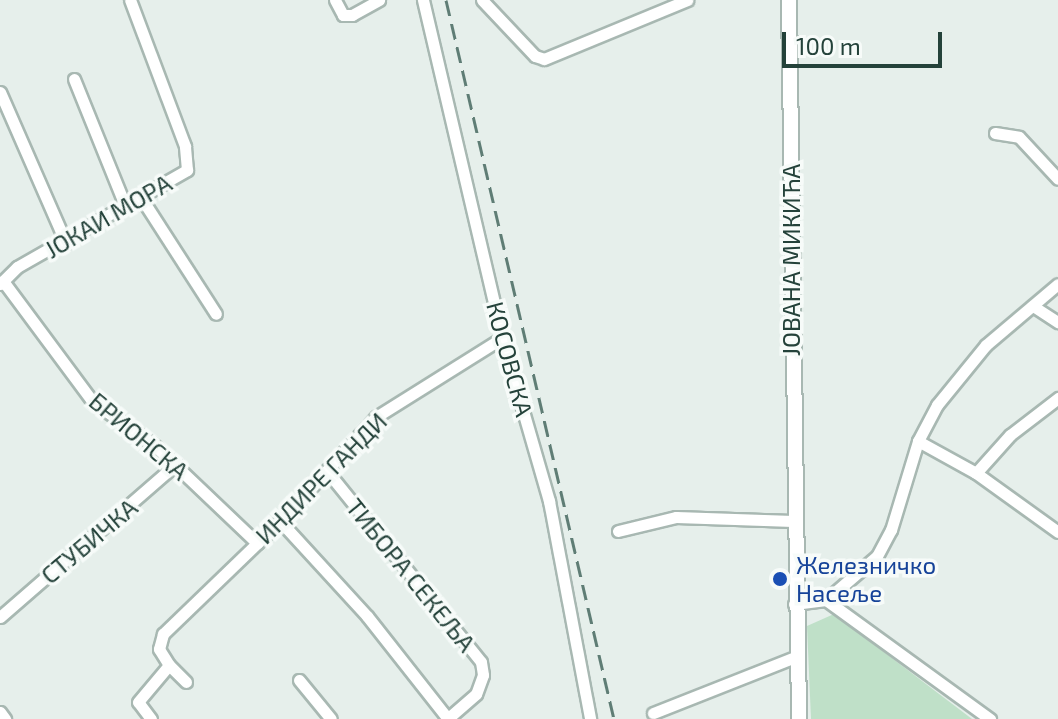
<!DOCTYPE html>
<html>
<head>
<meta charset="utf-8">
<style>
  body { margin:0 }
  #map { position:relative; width:1058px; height:719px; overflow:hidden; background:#e6efeb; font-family:"Exo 2",sans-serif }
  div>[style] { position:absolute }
  .green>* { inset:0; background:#bfe0c8 }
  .roads { filter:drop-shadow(2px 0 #a8b8b2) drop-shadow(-2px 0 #a8b8b2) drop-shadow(0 2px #a8b8b2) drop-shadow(0 -2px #a8b8b2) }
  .minor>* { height:11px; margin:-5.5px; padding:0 5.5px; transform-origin:5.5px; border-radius:5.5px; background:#fff }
  .tertiary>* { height:14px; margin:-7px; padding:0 7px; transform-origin:7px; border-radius:7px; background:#fff }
  .rail>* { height:3px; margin-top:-1.5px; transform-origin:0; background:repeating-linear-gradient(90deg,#5f7d75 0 16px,transparent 0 24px) }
  .dots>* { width:22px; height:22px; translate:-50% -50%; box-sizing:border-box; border:4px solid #f7fbf9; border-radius:50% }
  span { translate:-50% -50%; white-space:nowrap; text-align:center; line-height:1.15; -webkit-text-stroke:7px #f7fbf9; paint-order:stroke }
  .street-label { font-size:24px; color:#24423a }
  .transit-label { font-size:24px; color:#164399 }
  .left { translate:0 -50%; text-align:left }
  .scale { position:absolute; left:782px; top:32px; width:160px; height:36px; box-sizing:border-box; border:4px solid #24423a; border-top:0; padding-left:10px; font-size:24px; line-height:28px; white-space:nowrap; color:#24423a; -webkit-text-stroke:6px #f7fbf9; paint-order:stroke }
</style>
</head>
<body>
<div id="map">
  <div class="green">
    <i style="clip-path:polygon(834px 614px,972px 719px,811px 719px,807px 626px)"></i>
  </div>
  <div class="roads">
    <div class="minor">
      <i style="left:335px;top:0;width:17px;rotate:62deg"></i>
      <i style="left:343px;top:15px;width:9px"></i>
      <i style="left:352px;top:15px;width:31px;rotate:-29deg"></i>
      <i style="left:423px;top:0;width:347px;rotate:76.8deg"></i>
      <i style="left:502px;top:338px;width:170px;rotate:73.9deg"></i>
      <i style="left:549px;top:501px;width:222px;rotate:79.3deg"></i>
      <i style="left:482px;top:0;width:77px;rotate:46.6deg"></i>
      <i style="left:535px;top:56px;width:9px;rotate:18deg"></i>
      <i style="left:544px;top:59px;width:155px;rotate:-22.4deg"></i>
      <i style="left:74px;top:79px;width:136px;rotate:68deg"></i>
      <i style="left:0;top:92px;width:165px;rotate:66.4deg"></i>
      <i style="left:995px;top:133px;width:24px;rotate:9deg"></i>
      <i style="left:1019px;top:137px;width:57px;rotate:47.1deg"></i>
      <i style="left:140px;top:196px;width:140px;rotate:57.2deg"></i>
      <i style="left:3px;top:281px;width:151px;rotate:53.4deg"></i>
      <i style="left:93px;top:402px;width:73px;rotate:35deg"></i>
      <i style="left:153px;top:444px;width:144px;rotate:43.6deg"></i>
      <i style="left:0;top:284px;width:24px;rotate:-45deg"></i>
      <i style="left:17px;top:267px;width:196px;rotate:-29.7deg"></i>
      <i style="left:187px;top:170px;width:24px;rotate:-95deg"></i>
      <i style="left:185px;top:146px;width:156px;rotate:-110.6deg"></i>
      <i style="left:1033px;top:306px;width:30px;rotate:33deg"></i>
      <i style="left:918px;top:441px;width:66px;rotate:28.9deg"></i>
      <i style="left:976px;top:473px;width:101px;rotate:35.7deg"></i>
      <i style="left:327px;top:471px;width:245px;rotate:51.1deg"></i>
      <i style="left:481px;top:662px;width:13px;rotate:81deg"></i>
      <i style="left:483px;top:675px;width:20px;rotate:110deg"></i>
      <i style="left:476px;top:694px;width:37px;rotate:139deg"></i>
      <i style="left:976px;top:473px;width:51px;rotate:-48.2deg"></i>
      <i style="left:1010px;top:435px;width:61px;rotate:-37.6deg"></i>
      <i style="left:280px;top:521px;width:129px;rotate:47.5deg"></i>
      <i style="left:367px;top:616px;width:131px;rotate:51.8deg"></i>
      <i style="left:618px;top:531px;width:60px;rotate:-13.6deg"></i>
      <i style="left:676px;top:517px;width:117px;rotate:2deg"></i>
      <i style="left:826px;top:600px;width:203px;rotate:36deg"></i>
      <i style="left:794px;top:604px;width:32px;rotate:-7deg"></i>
      <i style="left:826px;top:600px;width:67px;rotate:-40.8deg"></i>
      <i style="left:877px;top:556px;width:30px;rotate:-62deg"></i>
      <i style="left:891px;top:530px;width:93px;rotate:-73.1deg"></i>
      <i style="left:918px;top:441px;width:41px;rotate:-62.2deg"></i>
      <i style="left:937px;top:405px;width:77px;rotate:-50.8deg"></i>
      <i style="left:986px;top:345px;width:94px;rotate:-40.3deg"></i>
      <i style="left:0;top:617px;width:233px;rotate:-41deg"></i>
      <i style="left:169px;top:665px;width:24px;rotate:45deg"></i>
      <i style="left:299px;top:680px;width:50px;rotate:50.6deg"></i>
      <i style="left:0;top:712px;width:9px;rotate:54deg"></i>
      <i style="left:653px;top:713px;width:153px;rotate:-21.5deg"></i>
      <i style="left:151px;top:719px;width:21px;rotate:-127deg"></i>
      <i style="left:138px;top:702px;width:48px;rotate:-50deg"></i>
      <i style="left:169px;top:665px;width:19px;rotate:-122deg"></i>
      <i style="left:159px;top:649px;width:16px;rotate:-75deg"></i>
      <i style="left:163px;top:634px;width:163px;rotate:-44deg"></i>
      <i style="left:280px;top:521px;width:142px;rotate:-47.3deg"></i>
      <i style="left:376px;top:417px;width:149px;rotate:-32.1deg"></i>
    </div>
    <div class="tertiary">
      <i style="left:789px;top:0;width:719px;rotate:89.2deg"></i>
    </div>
  </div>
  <div class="rail">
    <i style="left:446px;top:0;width:738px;rotate:76.85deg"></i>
  </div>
  <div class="dots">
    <i style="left:780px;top:579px;background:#1a4fb4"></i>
  </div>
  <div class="street-label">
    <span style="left:108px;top:216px;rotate:-30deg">ЈОКАИ МОРА</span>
    <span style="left:791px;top:260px;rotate:-90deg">ЈОВАНА МИКИЋА</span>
    <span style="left:510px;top:359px;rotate:75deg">КОСОВСКА</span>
    <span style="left:139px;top:436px;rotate:40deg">БРИОНСКА</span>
    <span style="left:321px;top:478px;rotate:-45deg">ИНДИРЕ ГАНДИ</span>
    <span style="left:89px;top:541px;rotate:-40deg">СТУБИЧКА</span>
    <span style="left:411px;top:575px;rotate:51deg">ТИБОРА СЕКЕЉА</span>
  </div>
  <div class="transit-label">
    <span class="left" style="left:796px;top:579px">Железничко<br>Насеље</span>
  </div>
  <div class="scale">100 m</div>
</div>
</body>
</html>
